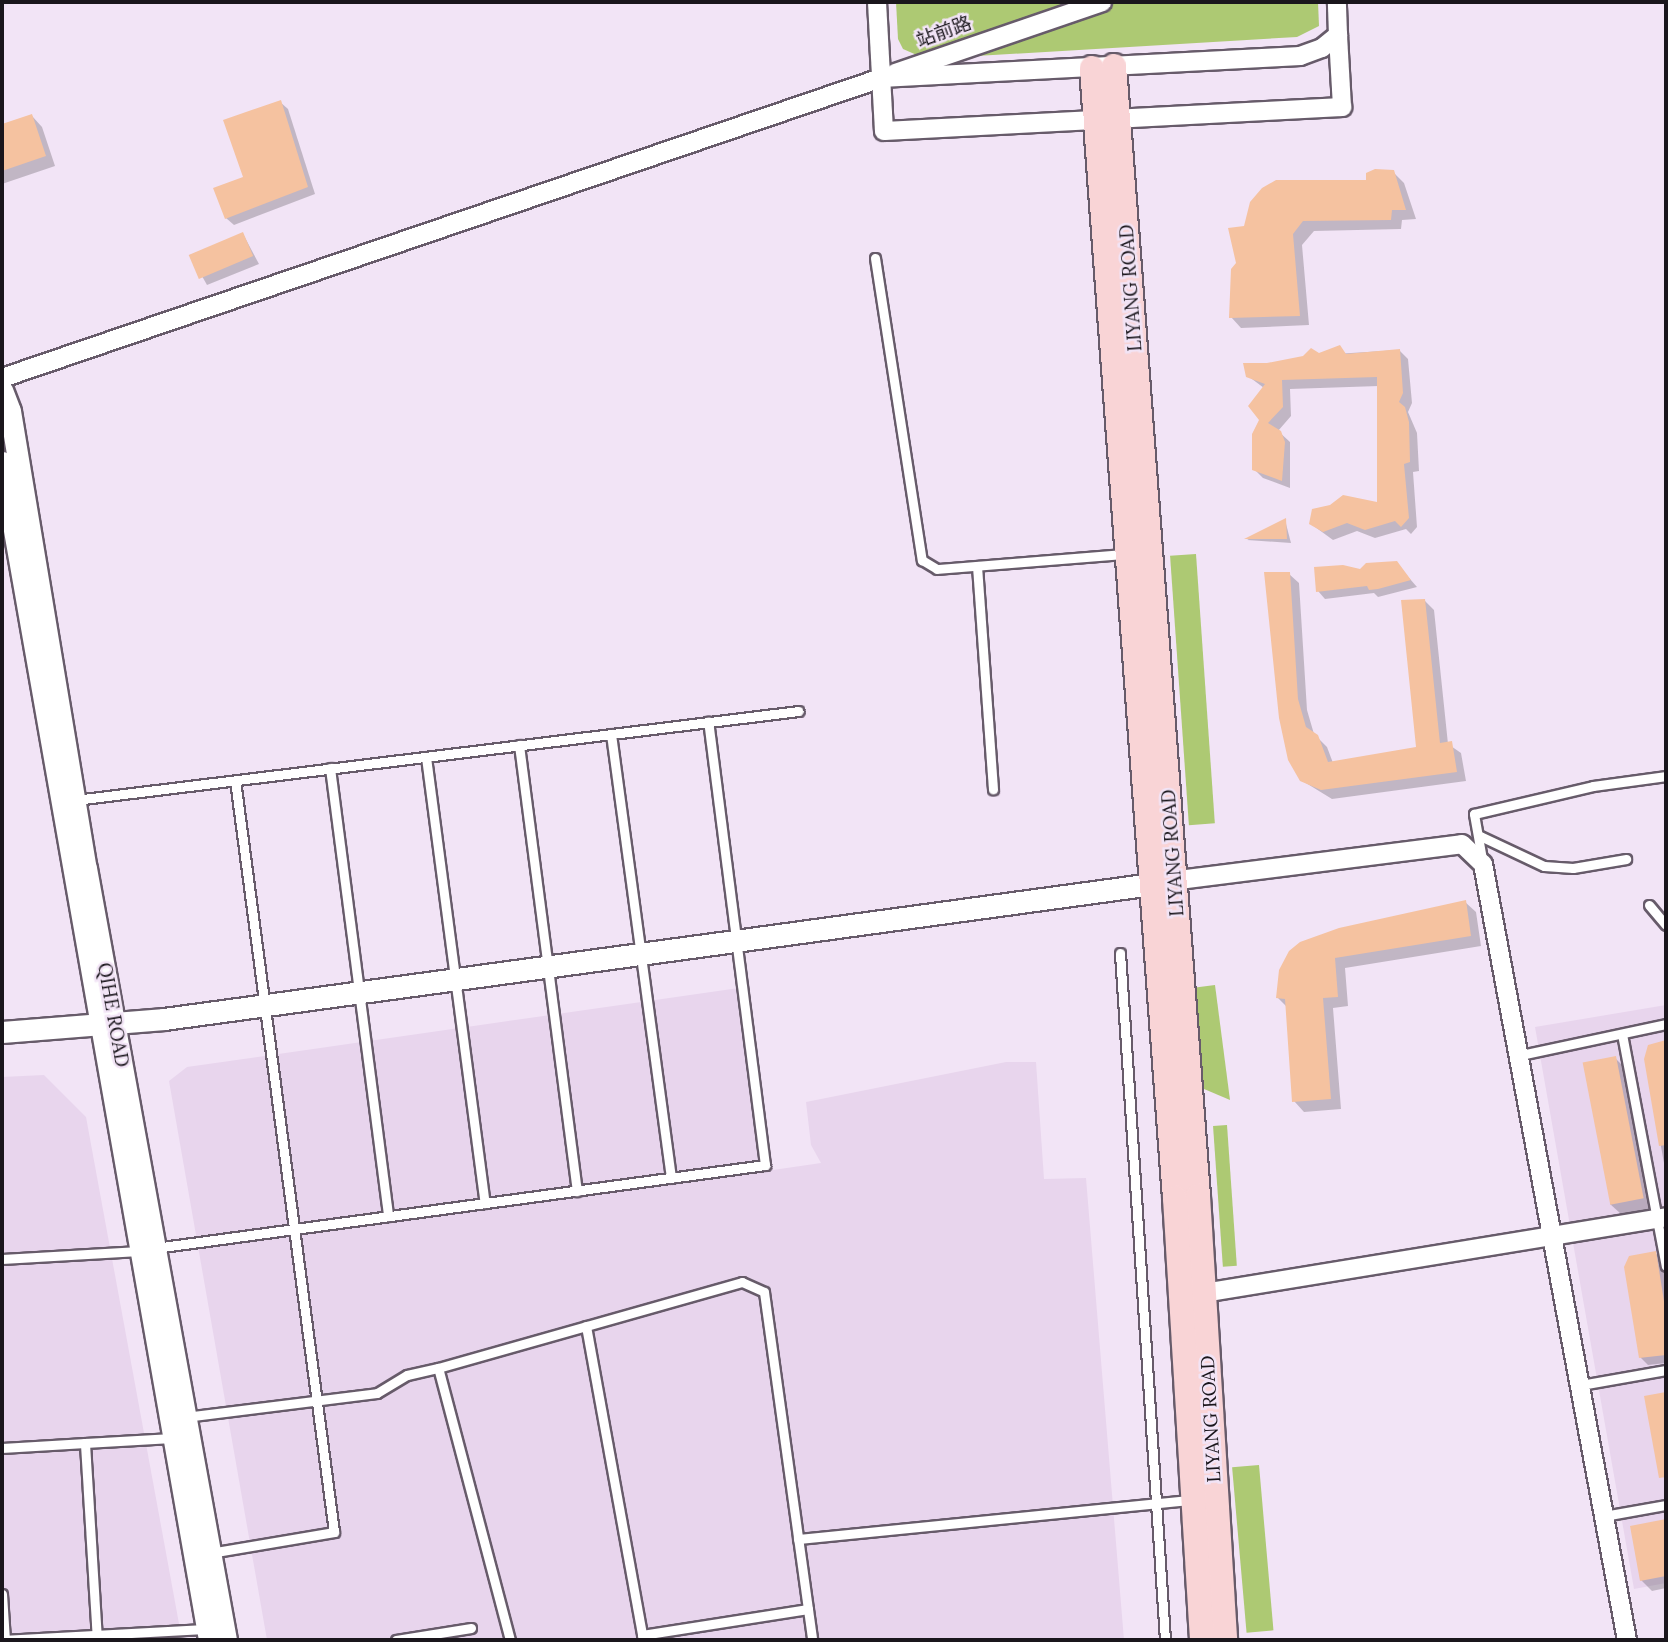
<!DOCTYPE html>
<html>
<head>
<meta charset="utf-8">
<style>
  body { margin:0 }
  #map { position:relative; width:1668px; height:1642px; overflow:hidden; background:#f2e4f6; font-family:Lora,"Noto Sans SC",serif }
  div>[style] { position:absolute }
  .built>* { inset:0; background:#e8d5ed }
  .green>* { inset:0; background:#adc973; transform-origin:0 0 }
  .shadow>* { inset:0; background:#0003 }
  .building>* { inset:0; background:#f5c2a0; transform-origin:0 0 }
  .roads { filter:drop-shadow(2px 0 #675b6a) drop-shadow(-2px 0 #675b6a) drop-shadow(0 2px #675b6a) drop-shadow(0 -2px #675b6a) }
  .service>* { height:9px; margin:-4.5px; padding:0 4.5px; transform-origin:4.5px; border-radius:4.5px; background:#fff }
  .minor>* { height:18px; margin:-9px; padding:0 9px; transform-origin:9px; border-radius:9px; background:#fff }
  .tertiary>* { height:21px; margin:-10.5px; padding:0 10.5px; transform-origin:10.5px; border-radius:10.5px; background:#fff }
  .secondary>* { height:24px; margin:-12px; padding:0 12px; transform-origin:12px; border-radius:12px; background:#f9d4d6 }
  span { translate:-50% -50%; white-space:nowrap; text-align:center; line-height:1.15; -webkit-text-stroke:5px #f2e4f6; paint-order:stroke }
  .street-label { font-size:19px; color:#1a161c }
  .frame { position:absolute; inset:0; border:4px solid #1a161c; pointer-events:none }
</style>
</head>
<body>
<div id="map">
  <div class="built">
    <i style="clip-path:polygon(746px 987px,773px 1170px,821px 1163px,811px 1145px,806px 1102px,1006px 1062px,1036px 1062px,1044px 1179px,1086px 1178px,1124px 1640px,267px 1640px,169px 1081px,187px 1067px)"></i>
    <i style="clip-path:polygon(1666px 1005px,1666px 1583px,1634px 1589px,1535px 1027px)"></i>
    <i style="clip-path:polygon(44px 1075px,86px 1117px,182px 1640px,2px 1640px,2px 1077px)"></i>
  </div>
  <div class="green">
    <i style="clip-path:polygon(896px 2px,1318px 2px,1319px 26px,1297px 37px,926px 59px,903px 49px,898px 39px)"></i>
    <i style="left:1196px;top:554px;width:270px;height:26px;rotate:86deg"></i>
    <i style="clip-path:polygon(1215px 985px,1230px 1100px,1197px 1086px,1184px 989px)"></i>
    <i style="left:1227px;top:1125px;width:141px;height:14px;rotate:86deg"></i>
    <i style="left:1259px;top:1465px;width:166px;height:27px;rotate:85deg"></i>
  </div>
  <div class="shadow">
    <i style="clip-path:polygon(280px 102px,288px 109px,315px 194px,234px 225px,226px 218px)"></i>
    <i style="clip-path:polygon(32px 116px,42px 127px,55px 166px,2px 184px,2px 126px)"></i>
    <i style="clip-path:polygon(1393px 172px,1404px 183px,1416px 219px,1402px 220px,1401px 229px,1314px 231px,1302px 245px,1309px 325px,1241px 328px,1231px 317px,1245px 227px)"></i>
    <i style="clip-path:polygon(243px 234px,259px 264px,207px 285px,190px 255px)"></i>
    <i style="clip-path:polygon(1399px 350px,1408px 359px,1412px 403px,1408px 412px,1417px 433px,1419px 471px,1413px 472px,1417px 527px,1411px 534px,1406px 529px,1375px 538px,1357px 531px,1333px 540px,1311px 524px,1379px 504px,1379px 386px,1290px 389px,1291px 416px,1278px 431px,1290px 442px,1290px 488px,1263px 478px,1254px 469px,1264px 388px,1248px 376px,1267px 364px,1319px 355px)"></i>
    <i style="clip-path:polygon(1285px 520px,1291px 543px,1247px 540px)"></i>
    <i style="clip-path:polygon(1396px 563px,1417px 587px,1378px 597px,1374px 593px,1325px 599px,1318px 591px)"></i>
    <i style="clip-path:polygon(1289px 574px,1299px 583px,1307px 710px,1314px 734px,1327px 747px,1333px 763px,1418px 748px,1425px 601px,1434px 610px,1448px 744px,1461px 753px,1466px 781px,1332px 799px,1301px 780px)"></i>
    <i style="clip-path:polygon(1465px 902px,1476px 912px,1481px 946px,1345px 968px,1348px 1006px,1333px 1008px,1341px 1109px,1304px 1112px,1294px 1101px,1287px 1007px,1278px 998px,1280px 971px)"></i>
    <i style="clip-path:polygon(1666px 1042px,1666px 1174px,1645px 1059px,1649px 1047px)"></i>
    <i style="clip-path:polygon(1615px 1058px,1625px 1068px,1654px 1209px,1621px 1214px,1610px 1204px)"></i>
    <i style="clip-path:polygon(1655px 1253px,1663px 1260px,1666px 1282px,1666px 1363px,1648px 1365px,1640px 1357px)"></i>
    <i style="clip-path:polygon(1666px 1393px,1666px 1487px,1646px 1397px)"></i>
    <i style="clip-path:polygon(1666px 1521px,1666px 1588px,1652px 1591px,1641px 1580px,1632px 1527px)"></i>
  </div>
  <div class="building">
    <i style="clip-path:polygon(281px 100px,308px 187px,225px 219px,213px 188px,243px 177px,223px 120px)"></i>
    <i style="clip-path:polygon(32px 114px,46px 156px,2px 171px,2px 124px)"></i>
    <i style="clip-path:polygon(1375px 169px,1394px 170px,1406px 210px,1392px 210px,1391px 220px,1303px 221px,1293px 234px,1300px 316px,1229px 318px,1231px 269px,1236px 263px,1228px 228px,1244px 226px,1250px 202px,1262px 188px,1276px 180px,1366px 180px,1366px 173px)"></i>
    <i style="left:243px;top:232px;width:26px;height:59px;rotate:67deg"></i>
    <i style="clip-path:polygon(1340px 345px,1346px 354px,1400px 349px,1403px 393px,1399px 402px,1405px 407px,1409px 422px,1410px 462px,1404px 464px,1409px 518px,1401px 527px,1395px 521px,1365px 530px,1347px 523px,1323px 532px,1309px 524px,1312px 509px,1330px 505px,1343px 495px,1377px 502px,1377px 377px,1282px 380px,1283px 407px,1268px 423px,1281px 431px,1285px 442px,1282px 481px,1252px 470px,1252px 434px,1259px 420px,1248px 406px,1265px 384px,1246px 377px,1243px 363px,1267px 363px,1303px 356px,1311px 348px,1319px 353px)"></i>
    <i style="clip-path:polygon(1286px 518px,1287px 539px,1244px 539px)"></i>
    <i style="clip-path:polygon(1397px 561px,1411px 580px,1378px 589px,1369px 590px,1367px 586px,1316px 592px,1314px 567px,1343px 565px,1360px 569px,1366px 563px)"></i>
    <i style="clip-path:polygon(1264px 572px,1290px 572px,1298px 699px,1306px 727px,1318px 735px,1328px 762px,1416px 747px,1401px 600px,1425px 599px,1440px 743px,1452px 741px,1457px 772px,1321px 790px,1300px 781px,1288px 760px,1279px 718px)"></i>
    <i style="clip-path:polygon(1466px 900px,1471px 936px,1335px 958px,1338px 997px,1323px 998px,1331px 1099px,1292px 1102px,1285px 999px,1276px 998px,1279px 970px,1289px 951px,1300px 942px,1339px 928px)"></i>
    <i style="clip-path:polygon(1666px 1040px,1666px 1145px,1659px 1146px,1644px 1059px,1648px 1045px)"></i>
    <i style="left:1616px;top:1056px;width:145px;height:34px;rotate:79deg"></i>
    <i style="clip-path:polygon(1656px 1251px,1666px 1314px,1666px 1355px,1639px 1358px,1624px 1267px,1629px 1256px)"></i>
    <i style="clip-path:polygon(1666px 1392px,1666px 1477px,1659px 1478px,1644px 1396px)"></i>
    <i style="clip-path:polygon(1666px 1519px,1666px 1576px,1640px 1581px,1630px 1526px)"></i>
  </div>
  <div class="roads">
    <div class="service">
      <i style="left:875px;top:258px;width:306px;rotate:81.2deg"></i>
      <i style="left:922px;top:560px;width:17px;rotate:31deg"></i>
      <i style="left:937px;top:569px;width:189px;rotate:-4.6deg"></i>
      <i style="left:977px;top:566px;width:224px;rotate:85.9deg"></i>
      <i style="left:611px;top:734px;width:448px;rotate:82.3deg"></i>
      <i style="left:519px;top:745px;width:450px;rotate:82.6deg"></i>
      <i style="left:426px;top:757px;width:450px;rotate:82.5deg"></i>
      <i style="left:330px;top:768px;width:452px;rotate:82.6deg"></i>
      <i style="left:75px;top:800px;width:729px;rotate:-7.01deg"></i>
      <i style="left:1478px;top:835px;width:73px;rotate:25.2deg"></i>
      <i style="left:1544px;top:866px;width:29px;rotate:4deg"></i>
      <i style="left:1573px;top:868px;width:54px;rotate:-9.6deg"></i>
      <i style="left:1482px;top:859px;width:46px;rotate:-100.1deg"></i>
      <i style="left:1474px;top:814px;width:122px;rotate:-13.2deg"></i>
      <i style="left:1593px;top:786px;width:74px;rotate:-7.8deg"></i>
      <i style="left:1649px;top:905px;width:26px;rotate:50deg"></i>
      <i style="left:1120px;top:953px;width:688px;rotate:86.25deg"></i>
      <i style="left:1622px;top:1034px;width:236px;rotate:79.3deg"></i>
      <i style="left:1521px;top:1055px;width:148px;rotate:-12.1deg"></i>
      <i style="left:155px;top:1248px;width:616px;rotate:-7.75deg"></i>
      <i style="left:765px;top:1165px;width:447px;rotate:-97.3deg"></i>
      <i style="left:2px;top:1259px;width:137px;rotate:-3.3deg"></i>
      <i style="left:586px;top:1326px;width:319px;rotate:79.7deg"></i>
      <i style="left:1581px;top:1385px;width:86px;rotate:-10deg"></i>
      <i style="left:185px;top:1417px;width:193px;rotate:-7.1deg"></i>
      <i style="left:377px;top:1393px;width:35px;rotate:-31deg"></i>
      <i style="left:407px;top:1375px;width:32px;rotate:-13deg"></i>
      <i style="left:2px;top:1448px;width:83px;rotate:-3.4deg"></i>
      <i style="left:1604px;top:1516px;width:63px;rotate:-10.1deg"></i>
      <i style="left:798px;top:1539px;width:396px;rotate:-5.7deg"></i>
      <i style="left:210px;top:1553px;width:126px;rotate:-9.6deg"></i>
      <i style="left:334px;top:1532px;width:758px;rotate:-97.5deg"></i>
      <i style="left:2px;top:1594px;width:46px;rotate:86.3deg"></i>
      <i style="left:642px;top:1635px;width:168px;rotate:-8.9deg"></i>
      <i style="left:2px;top:1640px;width:203px;rotate:-3.1deg"></i>
      <i style="left:97px;top:1640px;width:197px;rotate:-93.5deg"></i>
      <i style="left:85px;top:1443px;width:87px;rotate:-3.3deg"></i>
      <i style="left:396px;top:1640px;width:76px;rotate:-9.1deg"></i>
      <i style="left:510px;top:1640px;width:281px;rotate:-104.8deg"></i>
      <i style="left:438px;top:1368px;width:316px;rotate:-15.8deg"></i>
      <i style="left:742px;top:1282px;width:24px;rotate:24deg"></i>
      <i style="left:764px;top:1292px;width:351px;rotate:82.1deg"></i>
    </div>
    <div class="minor">
      <i style="left:877px;top:2px;width:129px;rotate:86.9deg"></i>
      <i style="left:884px;top:131px;width:459px;rotate:-3deg"></i>
      <i style="left:1342px;top:107px;width:72px;rotate:-93.2deg"></i>
      <i style="left:895px;top:73px;width:219px;rotate:-18.9deg"></i>
      <i style="left:2px;top:378px;width:929px;rotate:-18.84deg"></i>
      <i style="left:881px;top:78px;width:420px;rotate:-3deg"></i>
      <i style="left:1300px;top:56px;width:23px;rotate:-20deg"></i>
      <i style="left:1322px;top:48px;width:21px;rotate:-39deg"></i>
      <i style="left:1338px;top:35px;width:33px;rotate:-92deg"></i>
      <i style="left:1163px;top:882px;width:301px;rotate:-7.2deg"></i>
      <i style="left:1462px;top:844px;width:29px;rotate:44deg"></i>
      <i style="left:1483px;top:864px;width:789px;rotate:79.49deg"></i>
      <i style="left:1204px;top:1293px;width:468px;rotate:-9.3deg"></i>
    </div>
    <div class="tertiary">
      <i style="left:2px;top:390px;width:22px;rotate:69deg"></i>
      <i style="left:10px;top:411px;width:463px;rotate:80.6deg"></i>
      <i style="left:86px;top:868px;width:785px;rotate:79.72deg"></i>
      <i style="left:2px;top:462px;width:1196px;rotate:80.03deg"></i>
      <i style="left:2px;top:1032px;width:163px;rotate:-4.6deg"></i>
      <i style="left:164px;top:1019px;width:997px;rotate:-7.78deg"></i>
    </div>
    <div class="secondary">
      <i style="left:1114px;top:66px;width:1133px;rotate:85.75deg"></i>
      <i style="left:1198px;top:1196px;width:445px;rotate:86.5deg"></i>
      <i style="left:1092px;top:68px;width:1133px;rotate:85.8deg"></i>
      <i style="left:1175px;top:1198px;width:443px;rotate:86.5deg"></i>
    </div>
  </div>
  <div class="street-label">
    <span style="left:944px;top:32px;rotate:-20deg">站前路</span>
    <span style="left:1131px;top:288px;rotate:-94deg">LIYANG ROAD</span>
    <span style="left:1173px;top:853px;rotate:-94deg">LIYANG ROAD</span>
    <span style="left:113px;top:1015px;rotate:80deg">QIHE ROAD</span>
    <span style="left:1211px;top:1419px;rotate:-93deg">LIYANG ROAD</span>
  </div>
  <div class="frame"></div>
</div>
</body>
</html>
